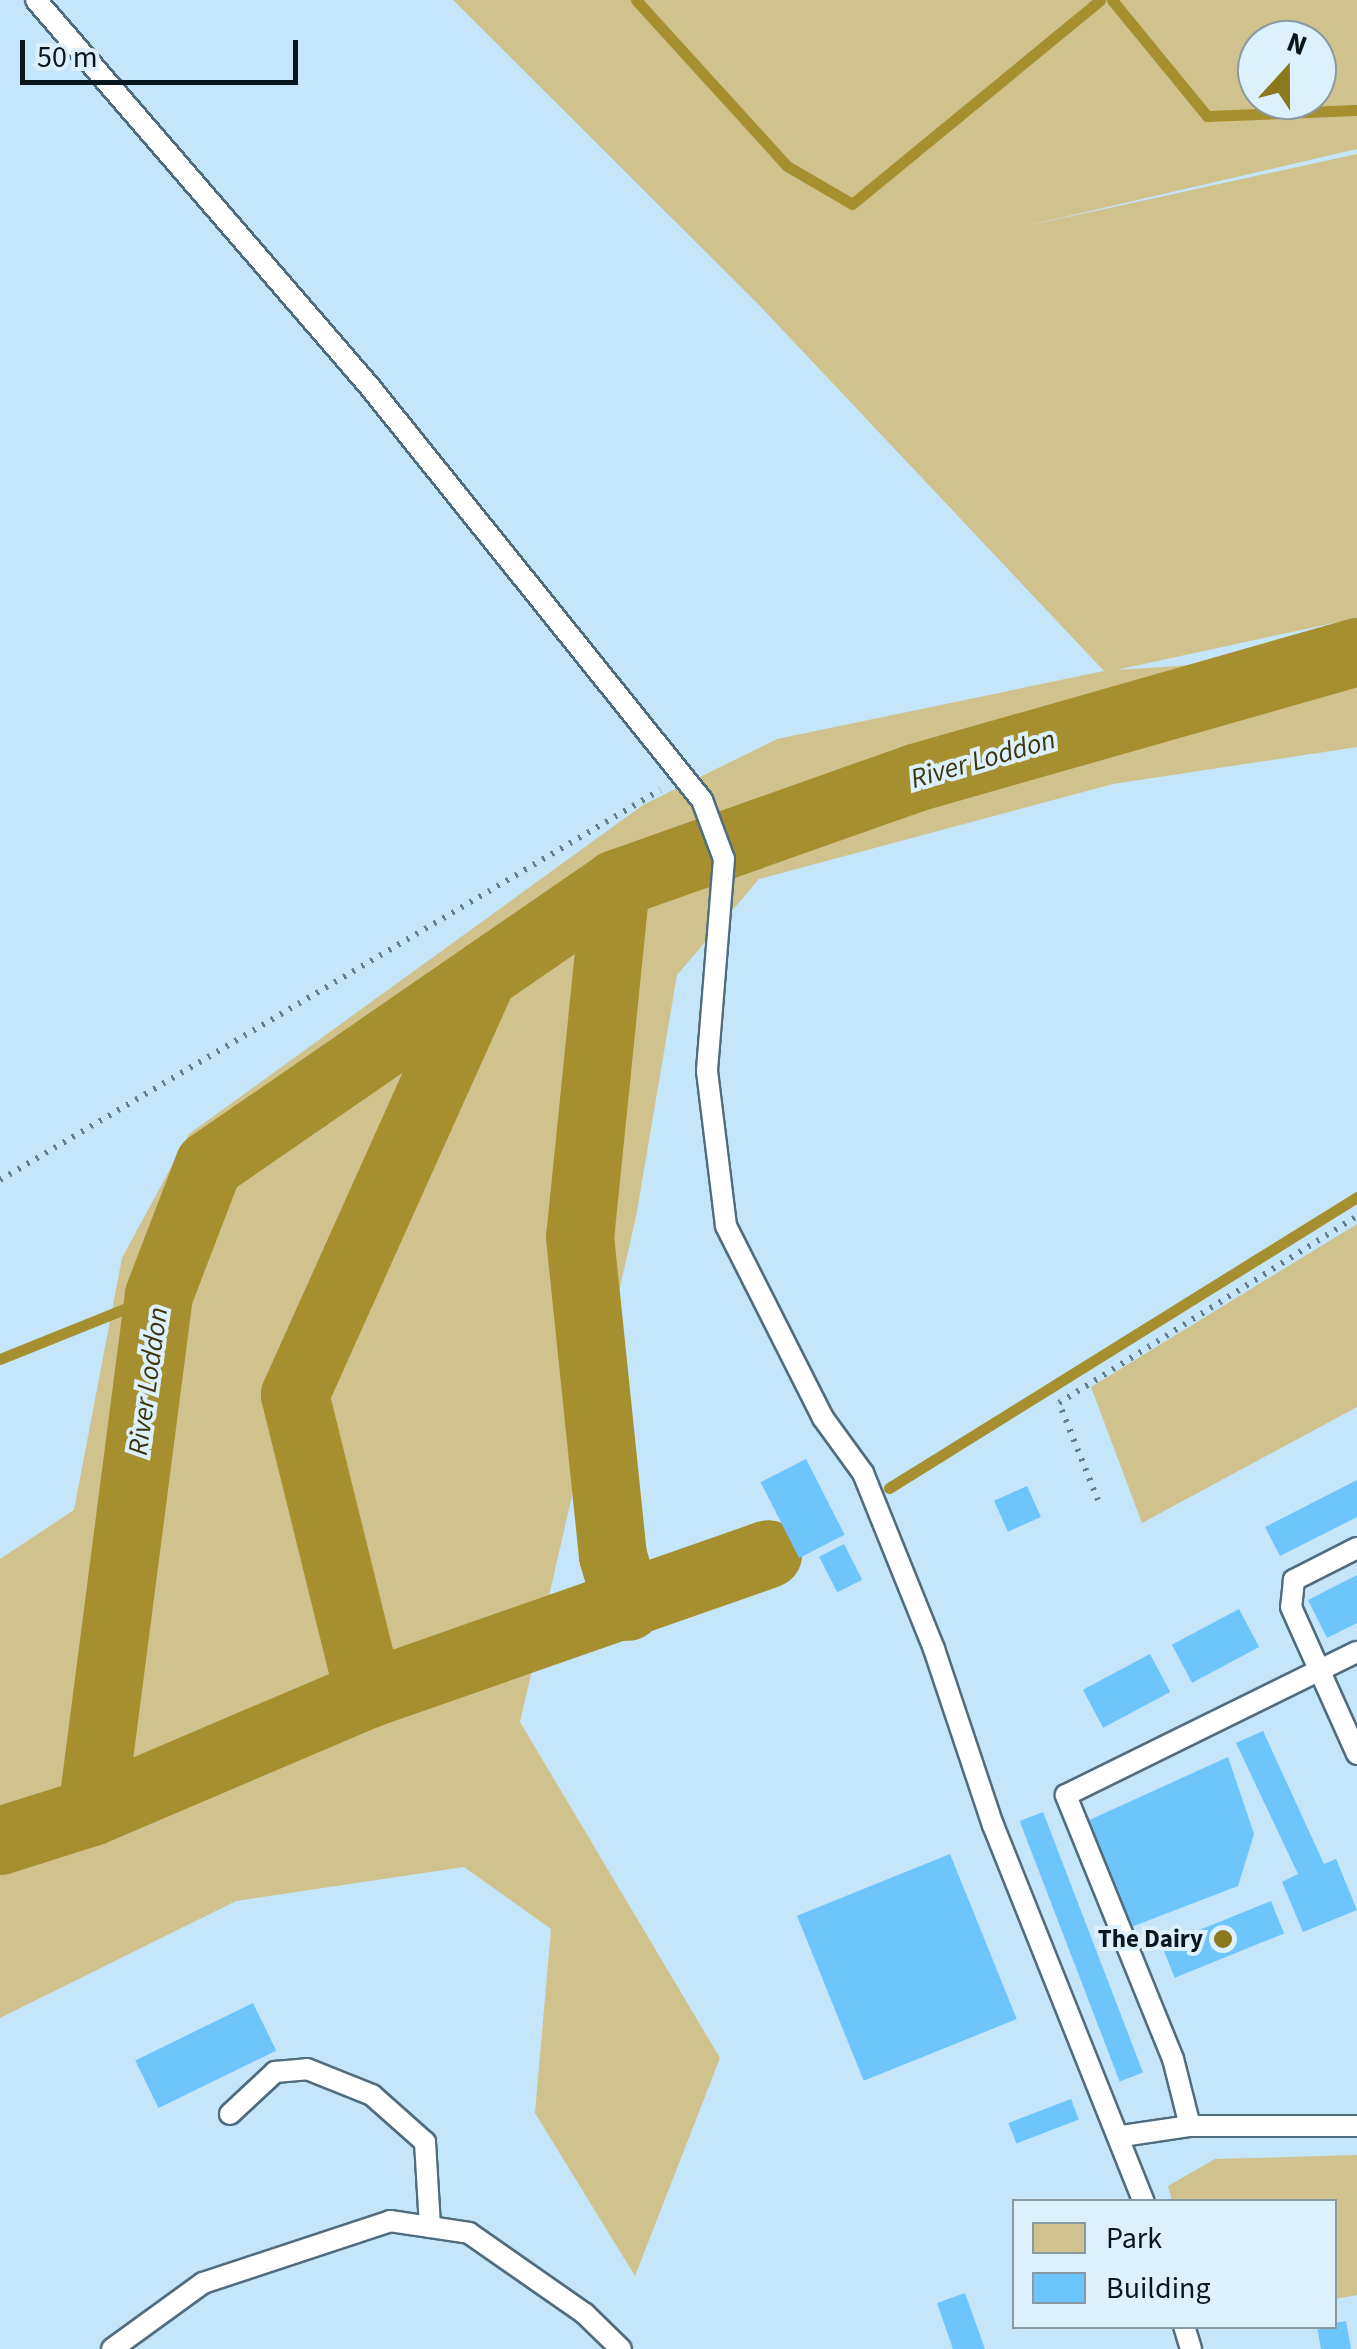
<!DOCTYPE html>
<html>
<head>
<meta charset="utf-8">
<style>
  body { margin:0 }
  #map { position:relative; width:1357px; height:2349px; overflow:hidden; background:#c5e5fa; font-family:"Source Sans 3",sans-serif }
  div>[style] { position:absolute }
  .green>* { inset:0; background:#cfc28d }
  .stream>* { height:11px; margin:-5.5px; padding:0 5.5px; transform-origin:5.5px; border-radius:5.5px; background:#a58f2f }
  .river>* { height:68px; margin:-34px; padding:0 34px; transform-origin:34px; border-radius:34px; background:#a58f2f }
  .building>* { inset:0; background:#6dc5fc; transform-origin:0 0 }
  .path>* { height:6px; margin-top:-3px; transform-origin:0; background:repeating-linear-gradient(90deg,#677d8b 0 2.5px,transparent 0 10.5px) }
  .roads { filter:drop-shadow(2px 0 #506c7f) drop-shadow(-2px 0 #506c7f) drop-shadow(0 2px #506c7f) drop-shadow(0 -2px #506c7f) }
  .service>* { height:20px; margin:-10px; padding:0 10px; transform-origin:10px; border-radius:10px; background:#fff }
  .dots>* { width:28px; height:28px; translate:-50% -50%; box-sizing:border-box; border:5px solid #ddf0fd; border-radius:50% }
  span { translate:-50% -50%; white-space:nowrap; text-align:center; line-height:1.15; -webkit-text-stroke:8px #ddf0fd; paint-order:stroke }
  .poi-label { font-size:25px; color:#0a161d; font-weight:700 }
  .right { translate:-100% -50%; text-align:right }
  .water-label { font-size:28px; color:#3e350c; font-style:italic }
  .legend { position:absolute; left:1012px; top:2199px; width:325px; height:130px; box-sizing:border-box; background:#ddf0fd; border:2px solid #8999a3; margin:0; padding:12px 18px; list-style:none; font-size:30px; color:#0a161d }
  .legend li { display:flex; align-items:center; gap:20px; height:50px }
  .legend b { width:50px; border:2px solid #8999a3 }
  .north { position:absolute; left:1237px; top:20px; width:100px; height:100px; box-sizing:border-box; background:#ddf0fd; border:2px solid #8999a3; border-radius:50%; rotate:21deg; font-size:28px; font-weight:700; line-height:40px; text-align:center; color:#0a161d }
  .north::after { content:''; display:block; margin:auto; width:35px; height:45px; background:#8b771c; clip-path:polygon(50% 0,100% 100%,50% 72%,0 100%) }
  .scale { position:absolute; left:20px; top:40px; width:278px; height:45px; box-sizing:border-box; border:5px solid #0a161d; border-top:0; padding-left:12px; font-size:30px; line-height:35px; white-space:nowrap; color:#0a161d; -webkit-text-stroke:8px #ddf0fd; paint-order:stroke }
</style>
</head>
<body>
<div id="map">
  <div class="green">
    <i style="clip-path:polygon(evenodd,453px 0,1357px 0,1357px 149px,1017px 228px,1357px 154px,1357px 618px,1116px 670px,1357px 654px,1357px 747px,1113px 784px,759px 879px,677px 975px,636px 1217px,520px 1722px,720px 2058px,635px 2276px,535px 2113px,551px 1929px,464px 1867px,236px 1901px,0 2018px,0 1559px,74px 1510px,122px 1258px,189px 1134px,643px 805px,777px 739px,1104px 671px,759px 305px,453px 0,1257px 40px,1317px 40px,1317px 100px,1257px 100px,1257px 40px)"></i>
    <i style="clip-path:polygon(1357px 1224px,1357px 1407px,1142px 1523px,1091px 1387px)"></i>
    <i style="clip-path:polygon(1357px 2155px,1357px 2295px,1335px 2299px,1334px 2202px,1172px 2201px,1168px 2186px,1215px 2159px)"></i>
  </div>
  <div class="stream">
    <i style="left:636px;top:0;width:224px;rotate:47.7deg"></i>
    <i style="left:787px;top:166px;width:75px;rotate:30.3deg"></i>
    <i style="left:852px;top:204px;width:321px;rotate:-39.4deg"></i>
    <i style="left:1112px;top:0;width:150px;rotate:50.7deg"></i>
    <i style="left:1207px;top:116px;width:150px;rotate:-2.3deg"></i>
    <i style="left:0;top:1359px;width:171px;rotate:-21.9deg"></i>
    <i style="left:889px;top:1488px;width:551px;rotate:-31.87deg"></i>
  </div>
  <div class="river">
    <i style="left:616px;top:884px;width:355px;rotate:95.8deg"></i>
    <i style="left:580px;top:1237px;width:321px;rotate:84.1deg"></i>
    <i style="left:613px;top:1556px;width:53px;rotate:73.6deg"></i>
    <i style="left:369px;top:1694px;width:308px;rotate:-103.9deg"></i>
    <i style="left:295px;top:1395px;width:453px;rotate:-65.8deg"></i>
    <i style="left:92px;top:1812px;width:521px;rotate:-82.62deg"></i>
    <i style="left:159px;top:1295px;width:139px;rotate:-69deg"></i>
    <i style="left:209px;top:1165px;width:495px;rotate:-34.6deg"></i>
    <i style="left:616px;top:884px;width:317px;rotate:-19.5deg"></i>
    <i style="left:915px;top:778px;width:460px;rotate:-15.9deg"></i>
    <i style="left:0;top:1841px;width:96px;rotate:-17.5deg"></i>
    <i style="left:92px;top:1812px;width:301px;rotate:-23.1deg"></i>
    <i style="left:369px;top:1694px;width:423px;rotate:-19.3deg"></i>
  </div>
  <div class="building">
    <i style="left:806px;top:1459px;width:85px;height:51px;rotate:63deg"></i>
    <i style="clip-path:polygon(1357px 1480px,1357px 1517px,1280px 1556px,1265px 1527px)"></i>
    <i style="left:1027px;top:1486px;width:34px;height:36px;rotate:66deg"></i>
    <i style="left:844px;top:1544px;width:40px;height:28px;rotate:63deg"></i>
    <i style="clip-path:polygon(1357px 1575px,1357px 1623px,1327px 1638px,1308px 1600px)"></i>
    <i style="left:1239px;top:1609px;width:43px;height:76px;rotate:62deg"></i>
    <i style="left:1150px;top:1654px;width:43px;height:76px;rotate:62deg"></i>
    <i style="clip-path:polygon(1263px 1731px,1324px 1864px,1336px 1859px,1357px 1910px,1303px 1932px,1282px 1882px,1298px 1874px,1236px 1743px)"></i>
    <i style="clip-path:polygon(1228px 1757px,1254px 1834px,1238px 1886px,1113px 1934px,1074px 1827px)"></i>
    <i style="left:1043px;top:1812px;width:279px;height:25px;rotate:69deg"></i>
    <i style="left:950px;top:1854px;width:178px;height:165px;rotate:68deg"></i>
    <i style="left:1271px;top:1901px;width:35px;height:118px;rotate:68deg"></i>
    <i style="left:253px;top:2003px;width:53px;height:131px;rotate:64deg"></i>
    <i style="left:1071px;top:2099px;width:22px;height:67px;rotate:69deg"></i>
    <i style="clip-path:polygon(965px 2293px,985px 2349px,953px 2349px,937px 2303px)"></i>
    <i style="clip-path:polygon(1346px 2321px,1351px 2349px,1321px 2349px,1317px 2326px)"></i>
  </div>
  <div class="path">
    <i style="left:0;top:1180px;width:767px;rotate:-30.58deg"></i>
    <i style="left:1098px;top:1500px;width:105px;rotate:-111.9deg"></i>
    <i style="left:1059px;top:1403px;width:352px;rotate:-32.1deg"></i>
  </div>
  <div class="roads">
    <div class="service">
      <i style="left:36px;top:0;width:511px;rotate:49.2deg"></i>
      <i style="left:370px;top:387px;width:530px;rotate:51.21deg"></i>
      <i style="left:702px;top:800px;width:63px;rotate:69.6deg"></i>
      <i style="left:724px;top:859px;width:213px;rotate:94.6deg"></i>
      <i style="left:707px;top:1071px;width:156px;rotate:83deg"></i>
      <i style="left:726px;top:1226px;width:215px;rotate:63.2deg"></i>
      <i style="left:823px;top:1418px;width:68px;rotate:54deg"></i>
      <i style="left:863px;top:1473px;width:190px;rotate:68deg"></i>
      <i style="left:934px;top:1649px;width:186px;rotate:71.5deg"></i>
      <i style="left:993px;top:1825px;width:406px;rotate:68.2deg"></i>
      <i style="left:1357px;top:1548px;width:71px;rotate:153.1deg"></i>
      <i style="left:1294px;top:1580px;width:27px;rotate:96deg"></i>
      <i style="left:1291px;top:1607px;width:161px;rotate:65.8deg"></i>
      <i style="left:230px;top:2114px;width:62px;rotate:-43deg"></i>
      <i style="left:275px;top:2072px;width:32px;rotate:-5deg"></i>
      <i style="left:307px;top:2069px;width:70px;rotate:21.8deg"></i>
      <i style="left:372px;top:2095px;width:71px;rotate:41.6deg"></i>
      <i style="left:425px;top:2142px;width:85px;rotate:86.6deg"></i>
      <i style="left:1190px;top:2126px;width:69px;rotate:-104.2deg"></i>
      <i style="left:1173px;top:2059px;width:285px;rotate:-112.1deg"></i>
      <i style="left:1066px;top:1795px;width:324px;rotate:-26.2deg"></i>
      <i style="left:1122px;top:2136px;width:69px;rotate:-8.4deg"></i>
      <i style="left:1190px;top:2126px;width:167px"></i>
      <i style="left:1184px;top:2326px;width:24px;rotate:73deg"></i>
      <i style="left:112px;top:2349px;width:112px;rotate:-36deg"></i>
      <i style="left:203px;top:2283px;width:197px;rotate:-18.3deg"></i>
      <i style="left:390px;top:2221px;width:80px;rotate:8.6deg"></i>
      <i style="left:469px;top:2233px;width:141px;rotate:34.9deg"></i>
      <i style="left:585px;top:2314px;width:50px;rotate:44.2deg"></i>
    </div>
  </div>
  <div class="dots">
    <i style="left:1223px;top:1939px;background:#8b771c"></i>
  </div>
  <div class="poi-label">
    <span class="right" style="left:1203px;top:1939px">The Dairy</span>
  </div>
  <div class="water-label">
    <span style="left:983px;top:759px;rotate:-16deg">River Loddon</span>
    <span style="left:148px;top:1381px;rotate:-82deg">River Loddon</span>
  </div>
  <ul class="legend">
  <li><b style="height:28px;background:#cfc28d"></b>Park</li>
  <li><b style="height:28px;background:#6dc5fc"></b>Building</li>
  </ul>
  <div class="north">N</div>
  <div class="scale">50 m</div>
</div>
</body>
</html>
